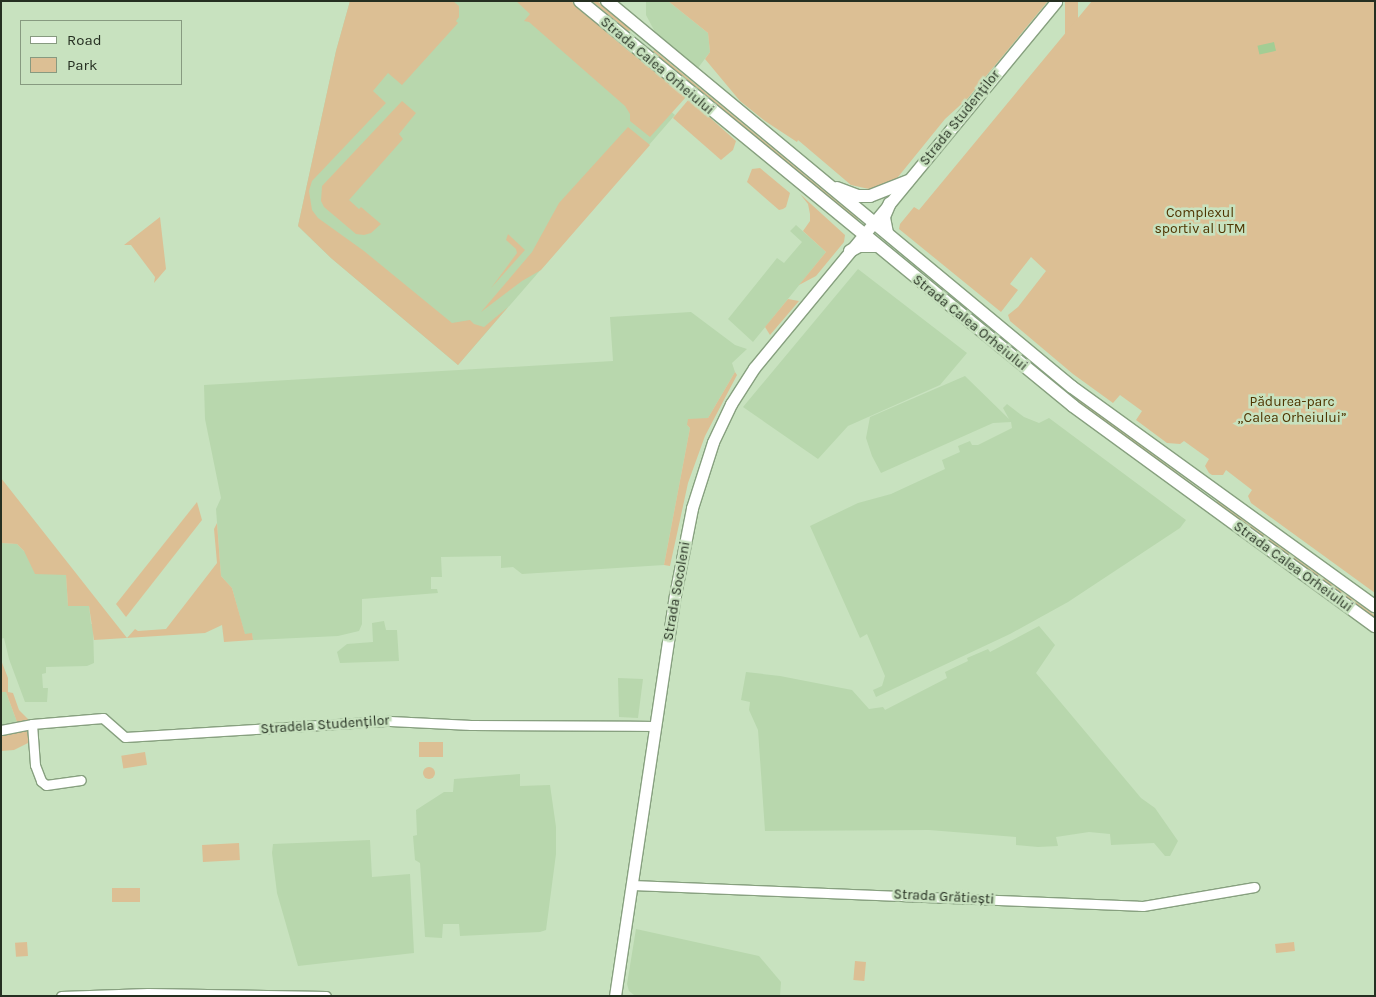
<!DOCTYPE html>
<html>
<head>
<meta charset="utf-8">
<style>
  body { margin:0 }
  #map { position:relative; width:1376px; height:997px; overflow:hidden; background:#c8e2bf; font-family:Karla,sans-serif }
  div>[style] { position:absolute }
  .built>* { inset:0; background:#b8d7ad }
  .green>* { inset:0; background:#dcbf94; transform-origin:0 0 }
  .round { border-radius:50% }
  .water>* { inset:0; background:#a3cd94; transform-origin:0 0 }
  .roads { filter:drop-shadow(1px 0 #87a07f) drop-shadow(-1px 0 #87a07f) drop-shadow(0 1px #87a07f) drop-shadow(0 -1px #87a07f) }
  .minor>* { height:9px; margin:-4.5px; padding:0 4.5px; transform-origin:4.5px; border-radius:4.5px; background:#fff }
  .major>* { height:11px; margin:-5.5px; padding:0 5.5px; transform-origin:5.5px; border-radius:5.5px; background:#fff }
  .highway>* { height:12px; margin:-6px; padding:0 6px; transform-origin:6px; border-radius:6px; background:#fff }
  span { translate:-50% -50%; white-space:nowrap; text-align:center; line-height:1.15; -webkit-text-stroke:5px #c8e2bf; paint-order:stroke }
  .street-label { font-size:14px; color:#252f21 }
  .park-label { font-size:14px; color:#4e3401 }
  .frame { position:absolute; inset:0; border:2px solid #252f21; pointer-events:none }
  .legend { position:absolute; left:20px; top:20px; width:162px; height:65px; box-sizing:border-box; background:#c8e2bf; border:1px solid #879a80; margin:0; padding:6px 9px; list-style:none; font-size:15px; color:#252f21 }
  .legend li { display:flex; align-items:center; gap:10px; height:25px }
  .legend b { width:25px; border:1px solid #879a80 }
</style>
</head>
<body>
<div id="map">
  <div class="built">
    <i style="clip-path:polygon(350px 1px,542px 1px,675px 115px,458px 365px,331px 258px,298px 226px,336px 51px)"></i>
    <i style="clip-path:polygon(646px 1px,668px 1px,708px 33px,710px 52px,698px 68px,655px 32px,646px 15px)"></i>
    <i style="clip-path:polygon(796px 225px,826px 252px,753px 342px,728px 319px,777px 258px,784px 263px,802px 242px,790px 231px)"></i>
    <i style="clip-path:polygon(858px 269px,967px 353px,940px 385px,848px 426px,818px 459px,743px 407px)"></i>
    <i style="clip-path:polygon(691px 312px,735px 345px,747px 349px,732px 363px,735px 372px,708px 418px,687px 425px,690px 428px,664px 565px,522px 574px,513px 567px,501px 568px,501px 556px,441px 557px,442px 577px,431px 577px,431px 589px,437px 589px,438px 593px,362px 599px,362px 624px,359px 631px,338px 636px,253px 640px,252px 634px,245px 635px,232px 588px,221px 576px,216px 509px,221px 498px,205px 419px,204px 385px,613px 361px,610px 317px)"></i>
    <i style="clip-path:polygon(965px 376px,1009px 419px,1003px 408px,1007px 404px,1024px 417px,1039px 423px,1049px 418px,1186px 520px,1180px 528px,1068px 602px,1010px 634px,876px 697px,873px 690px,882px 686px,885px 676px,867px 634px,860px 638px,810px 526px,858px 503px,891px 494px,945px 469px,942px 460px,960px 452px,958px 446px,970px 441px,972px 445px,978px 445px,1012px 428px,1011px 422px,993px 423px,881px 473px,872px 456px,866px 438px,870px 417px)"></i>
    <i style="clip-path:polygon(1px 543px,17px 544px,24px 551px,66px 575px,68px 606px,89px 605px,91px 624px,93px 624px,94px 663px,87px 666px,46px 667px,46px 673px,42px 674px,43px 688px,48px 688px,47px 702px,25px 702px,9px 659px,4px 638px,1px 639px)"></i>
    <i style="clip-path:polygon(384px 621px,386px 630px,397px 630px,399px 661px,340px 663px,337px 652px,347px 644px,373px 642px,372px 623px)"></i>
    <i style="clip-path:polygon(1039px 626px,1055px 645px,1036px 673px,1141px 798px,1155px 808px,1178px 841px,1170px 856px,1165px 856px,1154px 843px,1111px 845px,1110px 834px,1089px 832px,1056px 837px,1058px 846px,1038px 847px,1016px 845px,1016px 837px,929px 830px,765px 831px,758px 730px,749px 710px,750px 702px,741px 700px,746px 672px,780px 676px,852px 690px,869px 709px,883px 707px,885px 710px,947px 678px,945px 672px,968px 661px,967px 658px,988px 649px,990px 652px)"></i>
    <i style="clip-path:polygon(618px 678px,643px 679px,638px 718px,619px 717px)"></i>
    <i style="clip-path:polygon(1px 692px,6px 692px,17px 722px,1px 725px)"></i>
    <i style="clip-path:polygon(520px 774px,520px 786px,550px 785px,556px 827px,556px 854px,546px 930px,540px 932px,460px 936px,459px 924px,443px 924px,442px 938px,425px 937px,420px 863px,415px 860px,413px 836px,417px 835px,416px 810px,444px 792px,453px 792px,454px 779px)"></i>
    <i style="clip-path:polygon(370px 840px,372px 877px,410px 874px,414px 953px,298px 966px,277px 893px,272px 853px,273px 844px)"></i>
    <i style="clip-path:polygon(636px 929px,759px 956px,781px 982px,780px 996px,634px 995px,629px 991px,627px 984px)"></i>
  </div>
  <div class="green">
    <i style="clip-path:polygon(350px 1px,453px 1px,459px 6px,459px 17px,456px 21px,458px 23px,402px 85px,388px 73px,373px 91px,386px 103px,312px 181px,309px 191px,312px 210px,318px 218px,364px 251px,452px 323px,470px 320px,474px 324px,484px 327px,508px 307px,458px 365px,331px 258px,298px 226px,336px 51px)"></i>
    <i style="clip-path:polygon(516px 1px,571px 1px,686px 97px,650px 137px,630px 121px,630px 114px,625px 106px,529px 22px,524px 21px,530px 14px)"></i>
    <i style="clip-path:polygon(592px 1px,597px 1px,632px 30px,627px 31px)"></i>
    <i style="clip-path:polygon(668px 1px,1048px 1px,968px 98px,945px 119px,898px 177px,888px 186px,871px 192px,869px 189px,851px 185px,798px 140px,797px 142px,765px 121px,740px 101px,705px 59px,710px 52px,708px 33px)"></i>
    <i style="left:1065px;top:1px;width:13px;height:225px"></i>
    <i style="clip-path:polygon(1092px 1px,1375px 1px,1375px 593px,1251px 503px,1248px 496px,1252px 490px,1226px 470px,1223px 475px,1212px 475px,1209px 473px,1205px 466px,1209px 459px,1184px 441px,1180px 444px,1167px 443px,1136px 420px,1142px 411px,1120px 395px,1113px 403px,1073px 374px,1010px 321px,1008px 315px,1018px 307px,1046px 271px,1031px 257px,1010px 284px,1018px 290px,1001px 312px,899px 229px,900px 224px,914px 207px,919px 210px)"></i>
    <i style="clip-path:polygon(654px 50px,858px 219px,858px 221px,855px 221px,653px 52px)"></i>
    <i style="clip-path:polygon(689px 99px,736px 141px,733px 150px,721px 160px,673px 118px)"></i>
    <i style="clip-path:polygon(402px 101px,416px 113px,399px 134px,403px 139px,349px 200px,359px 209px,361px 207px,381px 224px,371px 233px,364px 235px,356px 234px,324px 207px,321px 201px,322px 186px)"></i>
    <i style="clip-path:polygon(628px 127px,650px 145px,541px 270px,522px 281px,481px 312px,532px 252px,559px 203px)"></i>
    <i style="clip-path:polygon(760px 168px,790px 193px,786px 207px,783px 209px,779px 210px,747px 182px,752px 169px)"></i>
    <i style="clip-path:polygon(800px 194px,845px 235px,844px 242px,816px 276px,799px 285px,826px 252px,803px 231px,810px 221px,810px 214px,808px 204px)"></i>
    <i style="clip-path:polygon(160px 217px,166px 269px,154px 283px,155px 277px,131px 245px,124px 245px)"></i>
    <i style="clip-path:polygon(508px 234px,525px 250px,491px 288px,517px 253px,516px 249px,506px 240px)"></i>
    <i style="clip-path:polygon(788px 299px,799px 301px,770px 335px,765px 327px)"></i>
    <i style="clip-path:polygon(998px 336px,1043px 373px,1202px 491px,1202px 493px,1098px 419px,996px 339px)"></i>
    <i style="clip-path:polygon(735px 372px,737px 375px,705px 436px,688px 483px,670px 566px,664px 565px,690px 428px,687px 425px,688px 419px,708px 418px)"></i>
    <i style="clip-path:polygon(1px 478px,127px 638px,135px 629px,138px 631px,166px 629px,217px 563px,214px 529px,217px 523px,221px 576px,232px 588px,245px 634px,252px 633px,253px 640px,224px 642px,222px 625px,205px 633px,94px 640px,89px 606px,68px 606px,66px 575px,35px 574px,24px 551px,17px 544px,1px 543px)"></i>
    <i style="left:1217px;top:501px;width:195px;height:3px;rotate:36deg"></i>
    <i style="clip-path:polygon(197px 502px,202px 520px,126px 617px,116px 604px)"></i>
    <i style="clip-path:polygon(1px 660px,8px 678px,8px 692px,13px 693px,19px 710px,29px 720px,17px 722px,6px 692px,1px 692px)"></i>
    <i style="clip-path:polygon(26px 727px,32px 741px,14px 750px,1px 751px,1px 735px)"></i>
    <i style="left:419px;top:742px;width:24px;height:15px"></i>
    <i style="left:145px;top:752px;width:13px;height:24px;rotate:81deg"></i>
    <i class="round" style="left:423px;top:767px;width:12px;height:12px"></i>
    <i style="left:239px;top:843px;width:17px;height:37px;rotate:87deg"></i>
    <i style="left:140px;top:888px;width:14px;height:28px;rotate:90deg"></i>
    <i style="left:27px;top:942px;width:14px;height:12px;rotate:86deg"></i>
    <i style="left:1294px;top:942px;width:9px;height:19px;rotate:84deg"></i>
    <i style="left:855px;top:961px;width:11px;height:19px;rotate:5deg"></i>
  </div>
  <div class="water">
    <i style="left:1274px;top:42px;width:9px;height:17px;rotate:77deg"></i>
  </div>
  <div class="roads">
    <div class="minor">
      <i style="left:32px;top:724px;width:41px;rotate:85.8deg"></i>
      <i style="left:35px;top:765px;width:17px;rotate:69deg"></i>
      <i style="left:41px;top:781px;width:6px;rotate:39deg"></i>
      <i style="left:46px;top:785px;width:35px;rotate:-8deg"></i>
      <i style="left:1px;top:730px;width:32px;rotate:-11deg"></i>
      <i style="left:32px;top:724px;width:71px;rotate:-4.8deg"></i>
      <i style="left:103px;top:718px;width:29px;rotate:41deg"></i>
      <i style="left:125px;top:737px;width:265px;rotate:-3.5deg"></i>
      <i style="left:390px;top:721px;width:81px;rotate:2.8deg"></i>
      <i style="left:471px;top:725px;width:185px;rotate:0.3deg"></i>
      <i style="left:632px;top:885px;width:511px;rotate:2.35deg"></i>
      <i style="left:1143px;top:906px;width:113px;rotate:-9.7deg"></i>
      <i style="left:61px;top:996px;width:87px;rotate:-2deg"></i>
      <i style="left:148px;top:993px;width:178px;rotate:1deg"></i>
    </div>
    <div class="major">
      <i style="left:615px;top:996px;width:405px;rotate:-81.5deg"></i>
      <i style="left:675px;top:595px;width:89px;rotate:-78.9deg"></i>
      <i style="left:692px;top:508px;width:69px;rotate:-72.3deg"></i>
      <i style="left:713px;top:442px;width:42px;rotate:-64.7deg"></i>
      <i style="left:731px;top:404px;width:43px;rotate:-57.4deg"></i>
      <i style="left:754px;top:368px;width:475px;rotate:-50.5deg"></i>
    </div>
    <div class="highway">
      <i style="left:580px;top:1px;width:638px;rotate:39.4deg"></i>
      <i style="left:1073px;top:406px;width:374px;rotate:36.1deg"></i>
      <i style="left:607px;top:1px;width:604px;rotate:39.7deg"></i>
      <i style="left:1072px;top:387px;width:374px;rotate:35.9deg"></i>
      <i style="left:837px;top:188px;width:22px;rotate:21deg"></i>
      <i style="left:858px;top:196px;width:12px"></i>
      <i style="left:870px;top:196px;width:41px;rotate:-21.5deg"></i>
      <i style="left:887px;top:233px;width:16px;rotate:-101deg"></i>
      <i style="left:884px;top:217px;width:15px;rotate:-67deg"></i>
      <i style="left:850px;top:251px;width:10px;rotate:-29deg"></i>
      <i style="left:859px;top:246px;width:17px"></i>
    </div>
  </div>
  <div class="street-label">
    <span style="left:657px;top:66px;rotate:40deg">Strada Calea Orheiului</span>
    <span style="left:960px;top:118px;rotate:-51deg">Strada Studenților</span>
    <span style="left:970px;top:323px;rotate:39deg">Strada Calea Orheiului</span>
    <span style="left:1293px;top:567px;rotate:36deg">Strada Calea Orheiului</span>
    <span style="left:677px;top:591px;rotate:-80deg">Strada Socoleni</span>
    <span style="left:325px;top:725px;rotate:-4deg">Stradela Studenților</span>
    <span style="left:944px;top:897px;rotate:3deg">Strada Grătiești</span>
  </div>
  <div class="park-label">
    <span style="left:1200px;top:221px">Complexul<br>sportiv al UTM</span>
    <span style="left:1292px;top:410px">Pădurea-parc<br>„Calea Orheiului”</span>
  </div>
  <div class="frame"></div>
  <ul class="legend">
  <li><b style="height:6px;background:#fff"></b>Road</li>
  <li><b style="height:14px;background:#dcbf94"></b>Park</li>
  </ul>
</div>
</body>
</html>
